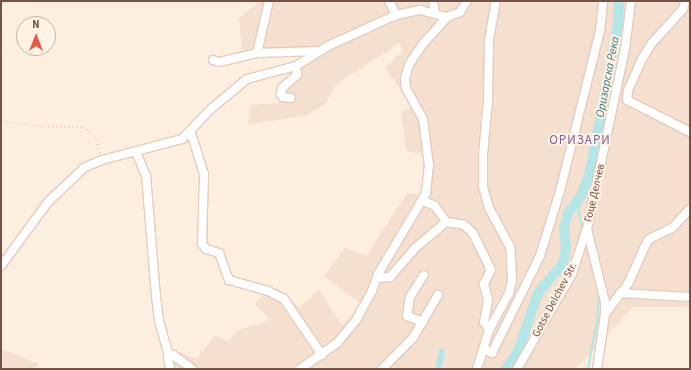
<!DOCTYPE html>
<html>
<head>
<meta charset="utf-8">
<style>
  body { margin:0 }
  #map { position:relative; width:691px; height:370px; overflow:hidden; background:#fdefe0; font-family:"Source Sans 3",sans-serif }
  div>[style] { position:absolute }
  .residential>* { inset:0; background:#f5dfce }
  .stream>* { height:1.5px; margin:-0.75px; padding:0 0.75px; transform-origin:0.75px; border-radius:0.75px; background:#b4e5e7 }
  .canal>* { height:5.5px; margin:-2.75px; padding:0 2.75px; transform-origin:2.75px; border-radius:2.75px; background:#b4e5e7 }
  .river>* { height:10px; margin:-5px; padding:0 5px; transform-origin:5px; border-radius:5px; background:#b4e5e7 }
  .path>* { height:1px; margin-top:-0.5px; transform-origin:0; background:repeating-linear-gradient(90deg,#d8ac9a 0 1px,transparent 0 4px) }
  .roads { filter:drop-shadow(1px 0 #e3ccbf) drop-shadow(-1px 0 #e3ccbf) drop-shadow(0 1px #e3ccbf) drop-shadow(0 -1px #e3ccbf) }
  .minor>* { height:8px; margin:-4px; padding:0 4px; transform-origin:4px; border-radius:4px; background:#fff }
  span { translate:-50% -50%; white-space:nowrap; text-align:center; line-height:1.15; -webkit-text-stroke:4px #fff3e7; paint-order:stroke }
  .street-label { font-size:11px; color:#745247 }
  .water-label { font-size:12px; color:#3a777b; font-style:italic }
  .quarter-label { font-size:13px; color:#806298; letter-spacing:1px }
  .frame { position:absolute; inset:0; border:2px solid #745247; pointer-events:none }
  .north { position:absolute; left:16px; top:16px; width:40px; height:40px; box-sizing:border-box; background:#fff3e7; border:1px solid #c7b3a7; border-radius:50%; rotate:0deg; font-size:11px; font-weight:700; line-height:16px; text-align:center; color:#745247 }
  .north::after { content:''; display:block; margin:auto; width:14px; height:18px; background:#ec5540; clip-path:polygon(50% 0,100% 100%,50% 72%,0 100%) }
</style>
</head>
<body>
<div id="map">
  <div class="residential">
    <i style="clip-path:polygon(260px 1px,690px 1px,690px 307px,633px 307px,576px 369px,169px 369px,167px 359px,172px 349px,197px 359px,215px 335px,228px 341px,239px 330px,270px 320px,255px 304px,270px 288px,280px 290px,299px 307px,319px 290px,342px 325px,362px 305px,324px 276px,345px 248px,366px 256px,407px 193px,423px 195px,427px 154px,407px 152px,401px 112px,413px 106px,385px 68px,402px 51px,400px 43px,335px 85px,326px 104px,305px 116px,248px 124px,250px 105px,279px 103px,283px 89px,306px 56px,248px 57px,242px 49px,239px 18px)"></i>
    <i style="clip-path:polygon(1px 349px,39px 364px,35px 369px,1px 369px)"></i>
  </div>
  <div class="stream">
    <i style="left:581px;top:196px;width:17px;rotate:97deg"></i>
    <i style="left:579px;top:213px;width:16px;rotate:76deg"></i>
    <i style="left:588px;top:369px;width:49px;rotate:-79.4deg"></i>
    <i style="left:597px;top:321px;width:28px;rotate:-86deg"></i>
  </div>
  <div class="canal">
    <i style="left:438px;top:369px;width:17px;rotate:-77deg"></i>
  </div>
  <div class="river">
    <i style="left:506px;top:369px;width:22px;rotate:-56deg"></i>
    <i style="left:518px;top:351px;width:61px;rotate:-71deg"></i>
    <i style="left:538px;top:293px;width:39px;rotate:-50deg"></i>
    <i style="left:563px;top:263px;width:15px;rotate:-79deg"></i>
    <i style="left:566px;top:248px;width:20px;rotate:-96deg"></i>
    <i style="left:564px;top:228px;width:16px;rotate:-75deg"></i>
    <i style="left:568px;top:213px;width:21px;rotate:-53deg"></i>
    <i style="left:581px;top:196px;width:26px;rotate:-69deg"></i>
    <i style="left:590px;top:172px;width:152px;rotate:-79.4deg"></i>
    <i style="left:618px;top:23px;width:22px;rotate:-87deg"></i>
  </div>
  <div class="path">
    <i style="left:1px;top:121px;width:43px;rotate:6.6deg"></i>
    <i style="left:44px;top:126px;width:39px;rotate:1deg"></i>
    <i style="left:83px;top:127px;width:15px;rotate:37deg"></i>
    <i style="left:95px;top:136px;width:18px;rotate:74deg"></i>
  </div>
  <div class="roads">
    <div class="minor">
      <i style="left:389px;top:1px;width:16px;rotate:63deg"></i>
      <i style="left:433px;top:1px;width:12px;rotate:81deg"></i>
      <i style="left:685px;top:1px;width:8px;rotate:104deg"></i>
      <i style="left:683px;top:9px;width:46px;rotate:132.4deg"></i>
      <i style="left:652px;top:43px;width:19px;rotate:122deg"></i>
      <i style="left:642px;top:59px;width:35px;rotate:114deg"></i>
      <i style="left:628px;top:91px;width:9px;rotate:96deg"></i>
      <i style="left:627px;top:100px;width:71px;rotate:26.9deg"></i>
      <i style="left:257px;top:53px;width:53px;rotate:-77deg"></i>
      <i style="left:213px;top:60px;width:6px;rotate:18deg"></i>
      <i style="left:219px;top:62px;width:39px;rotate:-13deg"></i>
      <i style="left:257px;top:53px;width:61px;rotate:-1.9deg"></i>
      <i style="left:291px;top:98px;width:8px;rotate:-173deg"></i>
      <i style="left:283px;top:97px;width:4px;rotate:-124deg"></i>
      <i style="left:281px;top:94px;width:6px;rotate:-81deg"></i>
      <i style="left:282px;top:88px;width:20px;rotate:-41deg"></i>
      <i style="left:297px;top:75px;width:9px;rotate:-96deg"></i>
      <i style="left:191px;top:133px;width:43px;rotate:72.4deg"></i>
      <i style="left:204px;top:174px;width:70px;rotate:91.6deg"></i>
      <i style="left:202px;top:244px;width:6px;rotate:51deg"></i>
      <i style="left:206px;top:249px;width:14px;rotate:17deg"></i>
      <i style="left:219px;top:253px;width:29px;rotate:70deg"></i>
      <i style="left:229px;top:280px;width:41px;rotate:15.8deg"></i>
      <i style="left:268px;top:291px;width:18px;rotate:27deg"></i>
      <i style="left:284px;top:299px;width:68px;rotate:55.8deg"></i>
      <i style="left:136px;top:152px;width:25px;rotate:67deg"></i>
      <i style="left:146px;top:175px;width:121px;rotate:85.3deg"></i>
      <i style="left:156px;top:296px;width:25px;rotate:83deg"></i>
      <i style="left:159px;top:321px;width:36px;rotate:74deg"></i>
      <i style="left:422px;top:200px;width:14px;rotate:25deg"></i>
      <i style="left:435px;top:206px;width:19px;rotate:55deg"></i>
      <i style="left:446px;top:222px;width:18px;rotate:9deg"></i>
      <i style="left:464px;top:225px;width:12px;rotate:42deg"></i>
      <i style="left:473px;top:233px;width:41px;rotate:64.1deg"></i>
      <i style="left:491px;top:270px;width:16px;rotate:117deg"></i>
      <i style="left:484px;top:284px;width:16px;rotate:76deg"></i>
      <i style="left:488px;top:300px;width:22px;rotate:100deg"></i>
      <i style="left:484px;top:322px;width:9px;rotate:58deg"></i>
      <i style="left:1px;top:266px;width:79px;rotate:-53.7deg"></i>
      <i style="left:48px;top:202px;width:51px;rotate:-43.4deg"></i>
      <i style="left:85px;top:167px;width:18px;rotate:-22deg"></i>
      <i style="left:102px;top:160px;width:83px;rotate:-14.7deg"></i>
      <i style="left:182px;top:139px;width:42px;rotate:-46deg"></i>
      <i style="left:211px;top:109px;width:47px;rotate:-39.8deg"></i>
      <i style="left:247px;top:79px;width:51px;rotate:-14.9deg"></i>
      <i style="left:296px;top:66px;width:38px;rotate:-32deg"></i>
      <i style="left:328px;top:46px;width:75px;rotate:-24.5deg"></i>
      <i style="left:396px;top:15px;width:25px;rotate:-12deg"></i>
      <i style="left:420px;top:10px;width:28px;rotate:15deg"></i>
      <i style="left:377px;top:278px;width:13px;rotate:-4deg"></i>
      <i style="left:390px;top:277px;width:37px;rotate:-49deg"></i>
      <i style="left:414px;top:249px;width:42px;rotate:-40.2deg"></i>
      <i style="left:620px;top:293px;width:70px;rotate:3.3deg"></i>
      <i style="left:605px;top:314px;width:12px;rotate:-90deg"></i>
      <i style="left:605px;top:302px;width:75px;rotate:-103.9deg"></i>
      <i style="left:587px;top:229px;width:184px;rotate:-78.1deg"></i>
      <i style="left:625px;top:49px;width:48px;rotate:-82.9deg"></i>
      <i style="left:423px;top:322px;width:17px;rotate:-159deg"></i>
      <i style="left:407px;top:316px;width:19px;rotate:-81deg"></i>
      <i style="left:410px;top:297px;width:26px;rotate:-58deg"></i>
      <i style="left:484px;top:349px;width:9px;rotate:27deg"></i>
      <i style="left:492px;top:353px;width:108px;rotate:-63.7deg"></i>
      <i style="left:540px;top:256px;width:68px;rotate:-72.9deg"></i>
      <i style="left:560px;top:191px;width:165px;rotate:-76deg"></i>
      <i style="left:600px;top:31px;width:30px;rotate:-84deg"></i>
      <i style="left:170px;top:369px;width:11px;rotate:-100deg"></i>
      <i style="left:168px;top:358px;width:6px;rotate:-31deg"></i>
      <i style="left:173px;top:355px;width:24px;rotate:36deg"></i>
      <i style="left:300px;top:369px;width:45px;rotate:-35.1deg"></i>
      <i style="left:337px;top:343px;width:30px;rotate:-50deg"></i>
      <i style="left:356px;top:320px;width:33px;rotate:-61deg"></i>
      <i style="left:372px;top:291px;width:18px;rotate:-71deg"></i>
      <i style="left:378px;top:274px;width:94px;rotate:-59.3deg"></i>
      <i style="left:426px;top:193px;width:27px;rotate:-84deg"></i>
      <i style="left:429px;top:166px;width:47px;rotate:-97.3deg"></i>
      <i style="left:423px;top:119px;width:35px;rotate:-119deg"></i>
      <i style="left:406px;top:88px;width:10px;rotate:-96deg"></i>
      <i style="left:405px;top:78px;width:16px;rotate:-72deg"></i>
      <i style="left:410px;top:63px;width:22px;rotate:-56deg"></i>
      <i style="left:422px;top:45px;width:38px;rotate:-48deg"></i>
      <i style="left:447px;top:17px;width:14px;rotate:-21deg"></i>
      <i style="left:460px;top:12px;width:13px;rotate:-58deg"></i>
      <i style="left:382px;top:369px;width:44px;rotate:-45deg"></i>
      <i style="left:413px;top:338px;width:50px;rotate:-59.8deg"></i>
      <i style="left:477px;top:369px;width:41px;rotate:-72.9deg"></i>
      <i style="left:489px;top:330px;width:42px;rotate:-61.6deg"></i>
      <i style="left:509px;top:293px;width:13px;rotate:-77deg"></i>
      <i style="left:512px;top:280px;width:33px;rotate:-93deg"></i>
      <i style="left:510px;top:247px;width:44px;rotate:-118.3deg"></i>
      <i style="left:489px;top:208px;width:22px;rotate:-106deg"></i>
      <i style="left:483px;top:187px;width:33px;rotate:-90deg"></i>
      <i style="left:483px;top:154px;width:53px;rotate:-84.6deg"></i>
      <i style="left:488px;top:101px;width:61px;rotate:-89.1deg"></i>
      <i style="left:489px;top:40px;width:40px;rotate:-80deg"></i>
      <i style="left:517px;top:369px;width:110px;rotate:-59.9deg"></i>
      <i style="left:572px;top:274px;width:45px;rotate:-72deg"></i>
      <i style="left:597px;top:369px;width:56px;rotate:-81.7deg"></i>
      <i style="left:605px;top:314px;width:40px;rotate:-53deg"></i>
      <i style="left:629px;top:282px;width:39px;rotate:-66deg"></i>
      <i style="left:645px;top:246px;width:8px;rotate:-60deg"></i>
      <i style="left:649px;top:239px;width:25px;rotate:-26deg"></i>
      <i style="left:672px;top:228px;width:26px;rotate:-47deg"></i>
    </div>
  </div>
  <div class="street-label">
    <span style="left:595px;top:193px;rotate:-77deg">Гоце Делчев</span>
    <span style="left:555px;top:300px;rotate:-62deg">Gotse Delchev Str.</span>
  </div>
  <div class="water-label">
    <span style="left:608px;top:77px;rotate:-79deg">Оризарска Река</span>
  </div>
  <div class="quarter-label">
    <span style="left:580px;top:140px">ОРИЗАРИ</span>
  </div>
  <div class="frame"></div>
  <div class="north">N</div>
</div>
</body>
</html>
